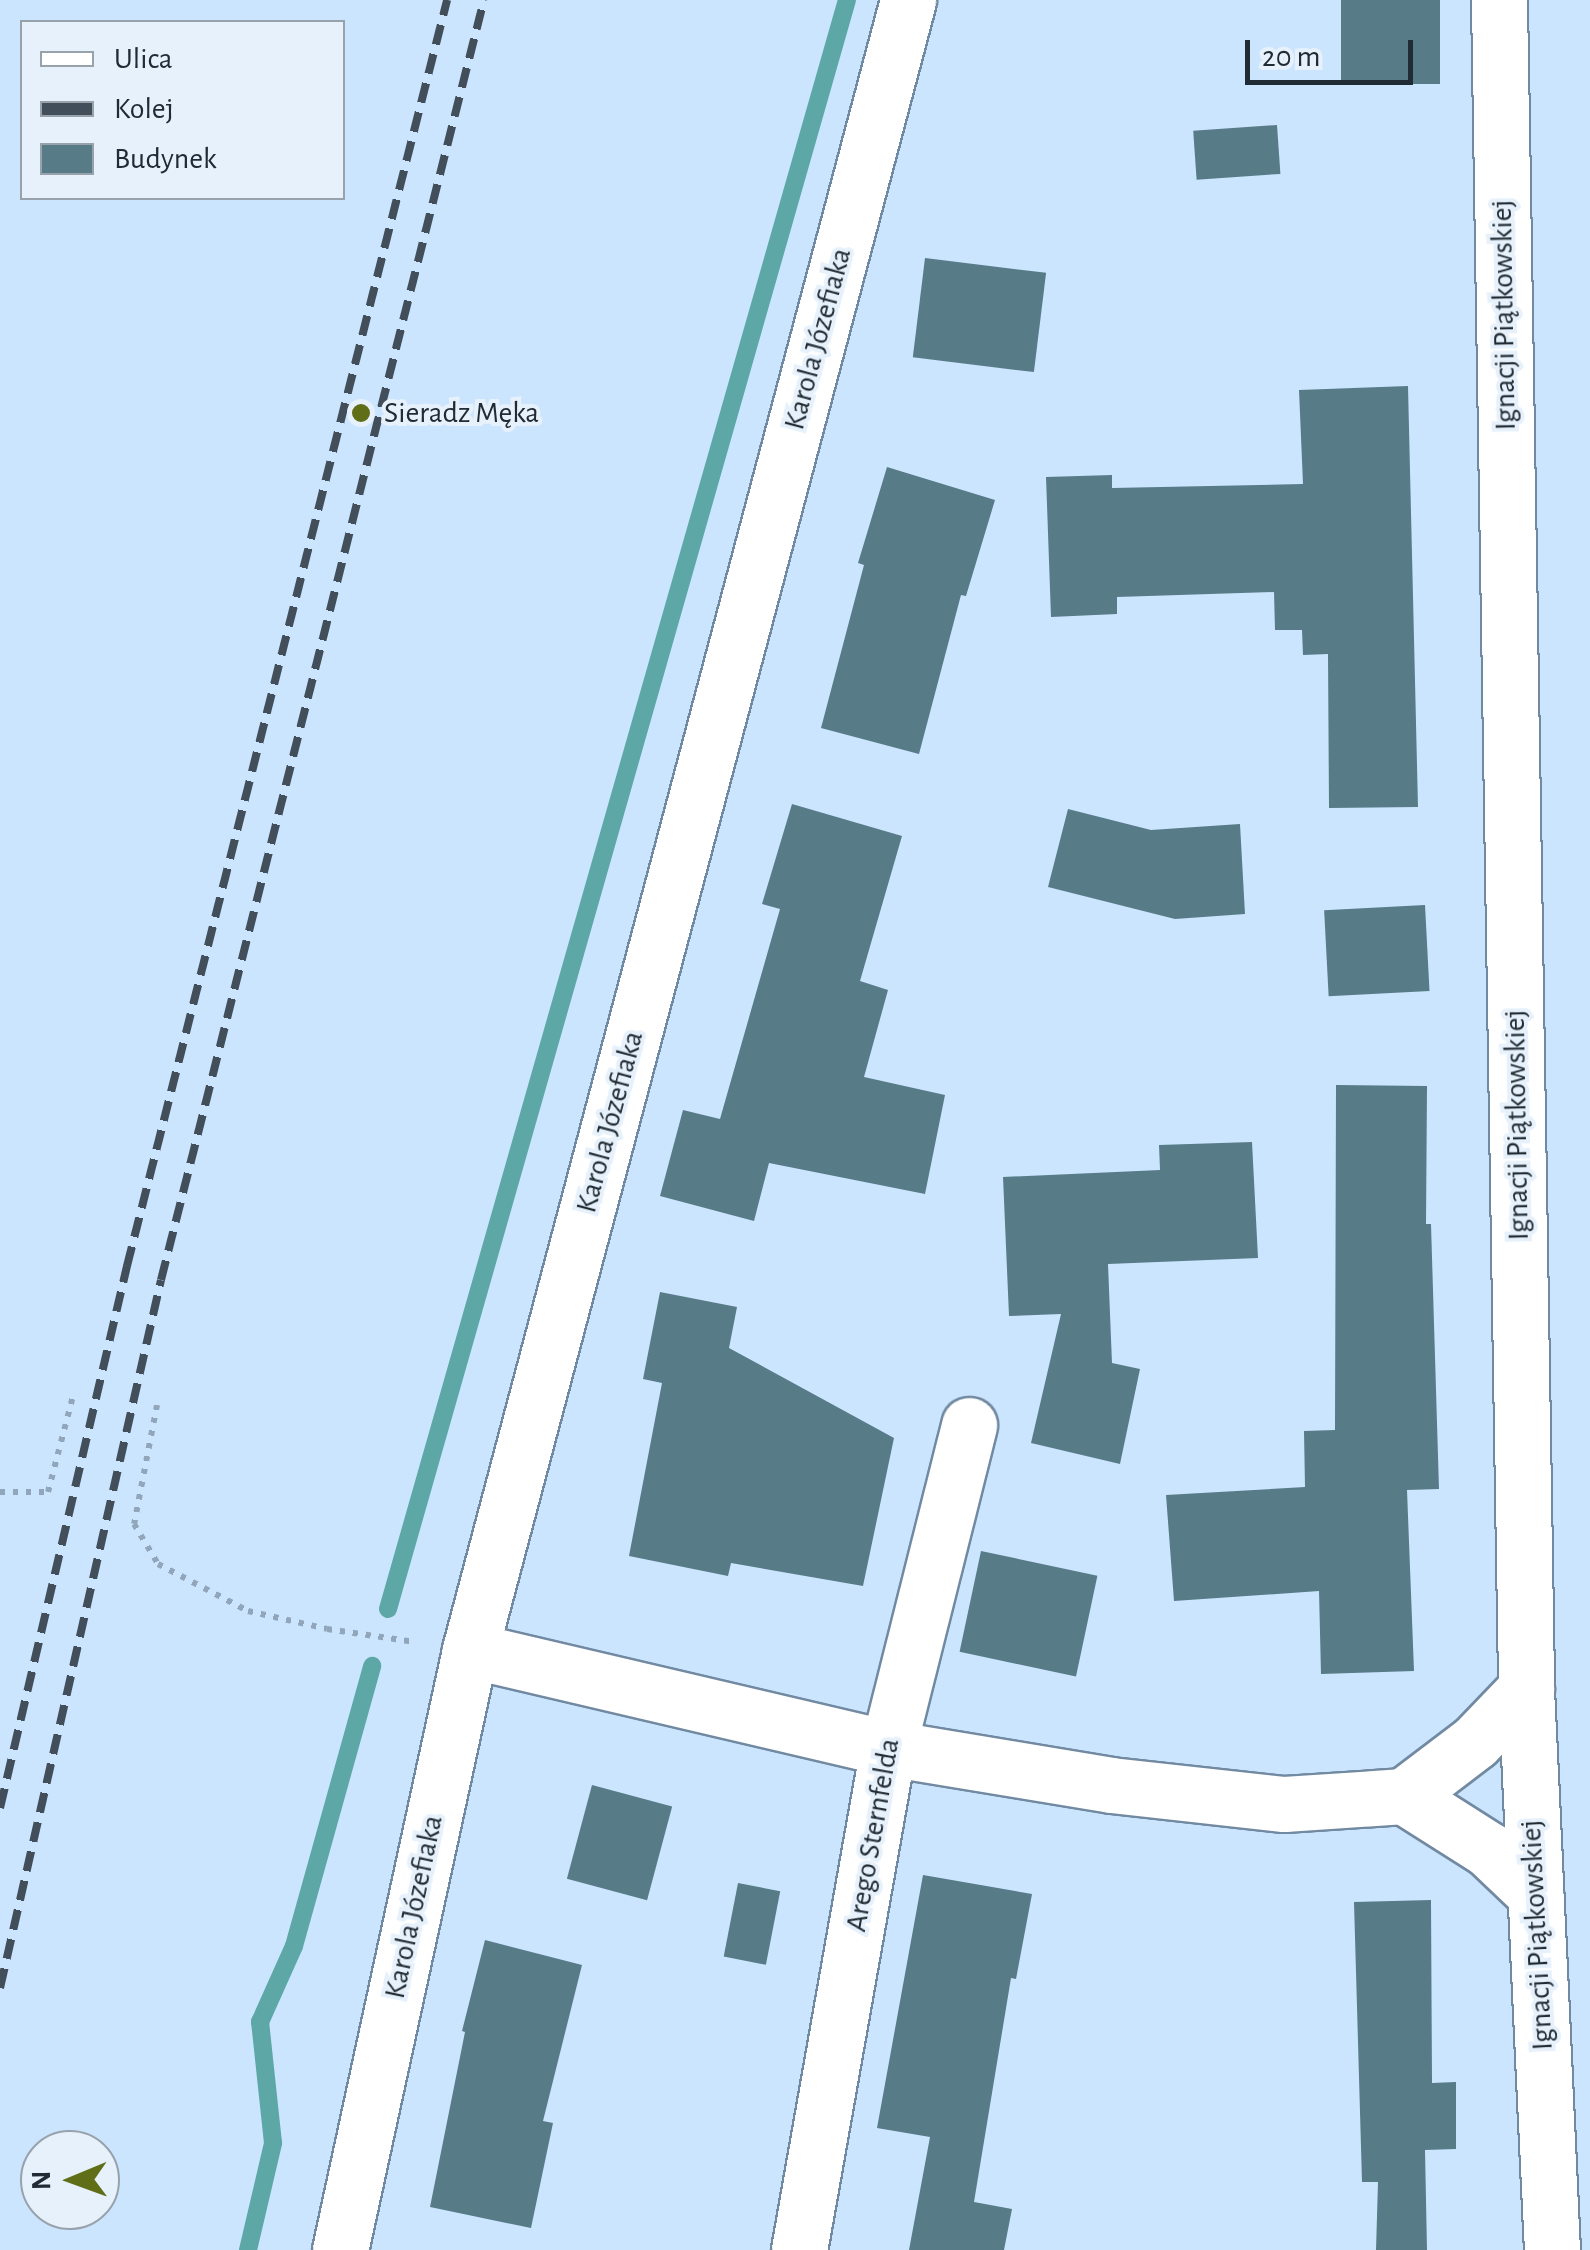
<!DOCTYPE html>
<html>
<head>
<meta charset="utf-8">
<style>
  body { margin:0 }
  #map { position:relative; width:1590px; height:2250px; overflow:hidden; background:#cbe5ff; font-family:"Alegreya Sans",sans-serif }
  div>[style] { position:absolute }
  .stream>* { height:18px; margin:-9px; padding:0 9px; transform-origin:9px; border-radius:9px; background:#5da7a7 }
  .building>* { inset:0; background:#587b88; transform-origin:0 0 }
  .path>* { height:6px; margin-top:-3px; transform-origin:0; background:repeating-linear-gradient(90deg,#91a6ba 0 5px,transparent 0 13px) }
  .roads { filter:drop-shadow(2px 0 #728aa1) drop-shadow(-2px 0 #728aa1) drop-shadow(0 2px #728aa1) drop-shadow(0 -2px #728aa1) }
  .minor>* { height:55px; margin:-27.5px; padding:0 27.5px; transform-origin:27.5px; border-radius:27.5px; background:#fff }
  .rail>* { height:8px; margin-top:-4px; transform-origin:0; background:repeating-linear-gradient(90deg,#424f5b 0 20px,transparent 0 30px) }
  .dots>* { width:28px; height:28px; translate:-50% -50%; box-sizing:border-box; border:5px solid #e6f1fb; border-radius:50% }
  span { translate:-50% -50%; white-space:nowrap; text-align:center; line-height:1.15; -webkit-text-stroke:8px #e6f1fb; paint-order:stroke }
  .street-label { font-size:30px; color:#212b34 }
  .poi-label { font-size:30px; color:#212b34 }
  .left { translate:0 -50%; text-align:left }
  .legend { position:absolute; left:20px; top:20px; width:325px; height:180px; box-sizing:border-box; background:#e6f1fb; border:2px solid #97a2ab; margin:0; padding:12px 18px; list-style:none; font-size:30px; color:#212b34 }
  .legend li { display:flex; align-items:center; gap:20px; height:50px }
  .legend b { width:50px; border:2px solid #97a2ab }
  .north { position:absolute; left:20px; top:2130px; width:100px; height:100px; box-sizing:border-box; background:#e6f1fb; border:2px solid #97a2ab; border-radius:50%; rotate:269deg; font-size:28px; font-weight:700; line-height:40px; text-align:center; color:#212b34 }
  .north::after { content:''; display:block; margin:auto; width:35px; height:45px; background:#606e17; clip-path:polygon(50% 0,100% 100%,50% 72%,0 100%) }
  .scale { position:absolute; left:1245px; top:40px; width:168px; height:45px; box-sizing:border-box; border:5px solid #212b34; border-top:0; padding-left:12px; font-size:30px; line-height:35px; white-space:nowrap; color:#212b34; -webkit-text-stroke:8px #e6f1fb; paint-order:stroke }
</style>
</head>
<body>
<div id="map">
  <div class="stream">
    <i style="left:388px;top:1609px;width:1673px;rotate:-74.08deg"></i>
    <i style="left:248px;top:2250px;width:110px;rotate:-76.8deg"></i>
    <i style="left:273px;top:2143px;width:122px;rotate:-96.1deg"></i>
    <i style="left:260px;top:2022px;width:83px;rotate:-65.9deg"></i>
    <i style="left:294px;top:1946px;width:291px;rotate:-74.4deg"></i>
  </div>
  <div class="building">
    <i style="left:1341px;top:0;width:99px;height:84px"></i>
    <i style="left:1277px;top:125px;width:49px;height:84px;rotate:86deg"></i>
    <i style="left:925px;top:258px;width:122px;height:100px;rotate:7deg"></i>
    <i style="clip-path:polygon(1408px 386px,1418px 807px,1329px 808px,1328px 654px,1303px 655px,1302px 630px,1275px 630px,1274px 592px,1117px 597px,1117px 614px,1051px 617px,1046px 477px,1112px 475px,1112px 488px,1303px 484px,1299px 390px)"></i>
    <i style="clip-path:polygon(887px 467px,995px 500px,966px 596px,961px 595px,919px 754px,821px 728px,864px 565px,858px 563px)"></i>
    <i style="clip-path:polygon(792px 804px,902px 836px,860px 981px,888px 990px,864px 1077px,945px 1095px,925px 1194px,769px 1163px,754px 1221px,660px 1196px,683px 1110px,720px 1119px,780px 909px,762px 904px)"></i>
    <i style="clip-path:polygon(1068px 809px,1151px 830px,1240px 824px,1245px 914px,1175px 919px,1048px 887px)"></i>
    <i style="left:1425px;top:905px;width:86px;height:101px;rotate:87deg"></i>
    <i style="clip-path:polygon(1336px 1085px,1427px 1086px,1426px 1224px,1431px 1224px,1439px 1489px,1407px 1490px,1414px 1671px,1321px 1674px,1319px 1591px,1174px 1601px,1166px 1495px,1305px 1487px,1304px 1431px,1335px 1430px)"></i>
    <i style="clip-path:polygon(1252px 1142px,1258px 1258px,1108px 1264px,1112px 1363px,1140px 1369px,1120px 1464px,1031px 1443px,1061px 1314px,1009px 1316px,1003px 1177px,1160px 1170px,1159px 1145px)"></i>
    <i style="clip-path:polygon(660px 1292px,737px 1307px,729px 1348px,894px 1438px,863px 1586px,731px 1563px,728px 1576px,629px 1556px,662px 1383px,643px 1379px)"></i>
    <i style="left:981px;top:1551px;width:119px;height:103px;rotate:12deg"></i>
    <i style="left:592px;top:1785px;width:83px;height:97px;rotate:15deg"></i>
    <i style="clip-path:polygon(923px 1875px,1032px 1894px,1016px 1979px,1011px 1978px,974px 2202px,1012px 2209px,1004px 2250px,909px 2250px,930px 2137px,877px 2128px)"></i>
    <i style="left:738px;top:1883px;width:43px;height:75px;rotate:11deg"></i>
    <i style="clip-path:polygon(1431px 1900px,1432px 2083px,1456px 2082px,1456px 2149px,1425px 2150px,1427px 2250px,1376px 2250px,1378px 2182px,1362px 2182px,1354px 1902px)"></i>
    <i style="clip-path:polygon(485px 1940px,582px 1965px,543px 2121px,553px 2123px,531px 2228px,430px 2207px,465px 2032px,462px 2031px)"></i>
  </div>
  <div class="path">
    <i style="left:157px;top:1405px;width:121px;rotate:100.9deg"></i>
    <i style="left:134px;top:1524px;width:47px;rotate:59deg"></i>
    <i style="left:158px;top:1564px;width:102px;rotate:27.6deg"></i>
    <i style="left:248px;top:1611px;width:81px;rotate:12.8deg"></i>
    <i style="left:327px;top:1629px;width:89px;rotate:8.4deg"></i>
    <i style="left:0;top:1492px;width:48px"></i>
    <i style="left:48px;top:1492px;width:103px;rotate:-75.4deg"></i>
  </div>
  <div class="roads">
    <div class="minor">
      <i style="left:1499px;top:0;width:1689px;rotate:89.08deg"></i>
      <i style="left:1526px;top:1689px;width:562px;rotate:87.35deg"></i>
      <i style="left:470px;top:1650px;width:429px;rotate:13.2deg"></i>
      <i style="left:888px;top:1748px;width:226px;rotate:9.4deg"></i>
      <i style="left:1111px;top:1785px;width:174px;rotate:6.3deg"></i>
      <i style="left:1284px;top:1804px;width:120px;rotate:-3.8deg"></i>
      <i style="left:1404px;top:1796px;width:89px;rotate:-37.3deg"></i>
      <i style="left:1475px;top:1742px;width:74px;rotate:-46.1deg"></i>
      <i style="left:1404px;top:1796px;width:101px;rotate:32.4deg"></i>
      <i style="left:1489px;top:1850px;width:64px;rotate:43.7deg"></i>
      <i style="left:340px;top:2250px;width:614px;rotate:-77.77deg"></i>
      <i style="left:470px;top:1650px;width:1707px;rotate:-75.13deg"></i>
      <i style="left:799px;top:2250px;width:510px;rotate:-79.95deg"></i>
      <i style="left:888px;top:1748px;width:333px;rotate:-75.9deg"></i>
    </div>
  </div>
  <div class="rail">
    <i style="left:0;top:1808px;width:557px;rotate:-76.81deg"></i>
    <i style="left:127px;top:1266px;width:1306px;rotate:-75.81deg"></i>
    <i style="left:0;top:1988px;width:726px;rotate:-77.19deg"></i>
    <i style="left:161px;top:1280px;width:1320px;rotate:-75.84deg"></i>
  </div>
  <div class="dots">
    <i style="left:361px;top:413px;background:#606e17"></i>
  </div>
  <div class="street-label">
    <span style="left:1504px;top:315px;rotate:-91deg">Ignacji Piątkowskiej</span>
    <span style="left:818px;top:339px;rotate:-75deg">Karola Józefiaka</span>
    <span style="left:610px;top:1122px;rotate:-75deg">Karola Józefiaka</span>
    <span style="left:1517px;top:1125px;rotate:-91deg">Ignacji Piątkowskiej</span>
    <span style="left:873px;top:1835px;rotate:-80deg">Arego Sternfelda</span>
    <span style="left:414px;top:1907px;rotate:-78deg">Karola Józefiaka</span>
    <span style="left:1537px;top:1935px;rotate:-93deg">Ignacji Piątkowskiej</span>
  </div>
  <div class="poi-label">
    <span class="left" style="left:384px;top:413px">Sieradz Męka</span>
  </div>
  <ul class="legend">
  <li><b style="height:12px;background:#fff"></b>Ulica</li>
  <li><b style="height:12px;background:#424f5b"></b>Kolej</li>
  <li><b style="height:28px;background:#587b88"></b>Budynek</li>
  </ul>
  <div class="north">N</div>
  <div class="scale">20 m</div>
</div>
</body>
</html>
